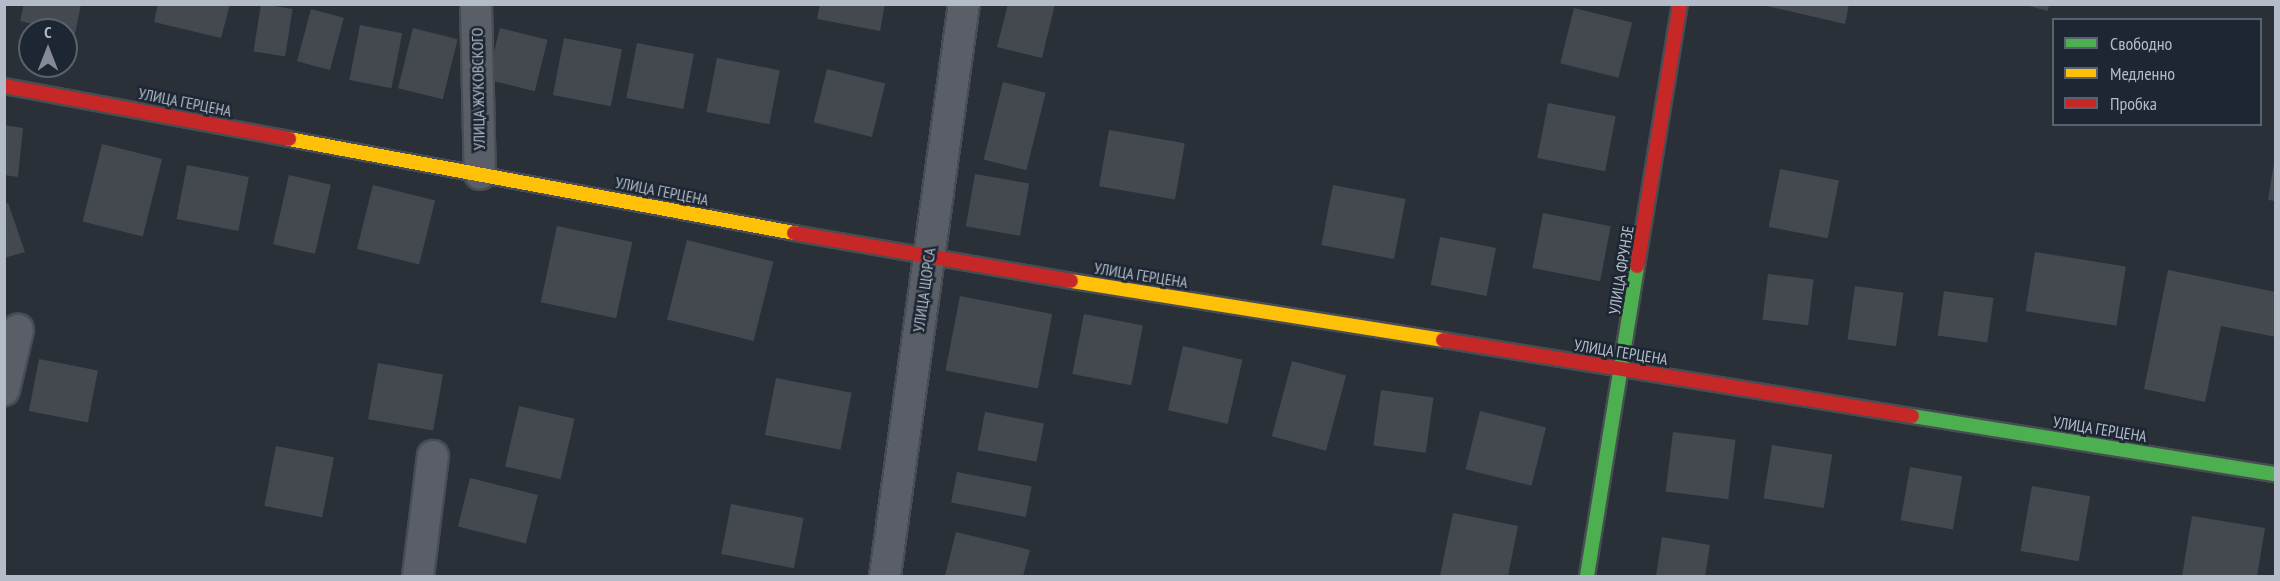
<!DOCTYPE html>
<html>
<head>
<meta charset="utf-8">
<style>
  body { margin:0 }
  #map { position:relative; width:2280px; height:581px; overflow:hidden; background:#2a3038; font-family:"PT Sans Narrow",sans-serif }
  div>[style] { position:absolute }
  .building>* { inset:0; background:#444950; transform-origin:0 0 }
  .roads { filter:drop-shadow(2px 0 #484c53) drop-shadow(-2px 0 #484c53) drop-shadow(0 2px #484c53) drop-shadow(0 -2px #484c53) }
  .street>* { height:30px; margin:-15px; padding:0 15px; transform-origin:15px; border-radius:15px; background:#5a5e66 }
  .fast>* { height:14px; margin:-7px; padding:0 7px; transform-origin:7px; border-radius:7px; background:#4caf50 }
  .slow>* { height:14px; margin:-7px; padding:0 7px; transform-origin:7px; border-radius:7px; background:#ffc107 }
  .jam>* { height:14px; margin:-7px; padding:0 7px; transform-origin:7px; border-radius:7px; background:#c62828 }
  span { translate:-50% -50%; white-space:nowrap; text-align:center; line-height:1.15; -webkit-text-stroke:5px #1d2633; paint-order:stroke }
  .street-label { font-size:16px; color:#b4bcc9 }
  .frame { position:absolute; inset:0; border:6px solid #b4bcc9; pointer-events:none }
  .legend { position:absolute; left:2052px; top:18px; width:210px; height:108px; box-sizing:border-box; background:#1d2633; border:2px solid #59626f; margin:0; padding:8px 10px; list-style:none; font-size:18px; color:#b4bcc9 }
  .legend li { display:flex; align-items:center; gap:12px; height:30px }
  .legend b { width:30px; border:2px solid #59626f }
  .north { position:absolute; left:18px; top:18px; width:60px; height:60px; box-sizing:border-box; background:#1d2633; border:2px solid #59626f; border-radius:50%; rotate:0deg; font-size:16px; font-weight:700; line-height:24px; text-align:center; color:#b4bcc9 }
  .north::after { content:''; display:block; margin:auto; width:21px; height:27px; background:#848b96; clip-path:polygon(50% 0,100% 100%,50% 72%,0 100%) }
</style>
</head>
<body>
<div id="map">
  <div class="building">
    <i style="clip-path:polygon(24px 4px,81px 4px,75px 34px,20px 21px)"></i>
    <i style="clip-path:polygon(158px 4px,230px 4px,221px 38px,154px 22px)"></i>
    <i style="left:261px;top:4px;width:32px;height:48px;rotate:9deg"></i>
    <i style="clip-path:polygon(820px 4px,885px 4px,880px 31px,817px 19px)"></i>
    <i style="clip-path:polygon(1008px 4px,1055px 4px,1042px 58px,997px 47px)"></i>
    <i style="clip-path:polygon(1758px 4px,1849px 4px,1845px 24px)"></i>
    <i style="clip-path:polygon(2021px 4px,2049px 4px,2048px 11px)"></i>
    <i style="left:1574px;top:8px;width:60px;height:57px;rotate:14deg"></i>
    <i style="left:311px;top:9px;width:34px;height:54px;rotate:15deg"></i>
    <i style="left:360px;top:25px;width:43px;height:56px;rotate:11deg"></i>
    <i style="left:413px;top:28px;width:46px;height:62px;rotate:14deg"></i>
    <i style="left:500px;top:28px;width:49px;height:53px;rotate:14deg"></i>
    <i style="left:564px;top:38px;width:59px;height:58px;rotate:11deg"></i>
    <i style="left:637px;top:43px;width:58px;height:56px;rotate:11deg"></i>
    <i style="left:717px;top:58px;width:64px;height:55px;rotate:11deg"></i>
    <i style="left:827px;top:69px;width:60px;height:55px;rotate:14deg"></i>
    <i style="left:1003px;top:82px;width:44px;height:80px;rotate:14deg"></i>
    <i style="left:1548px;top:103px;width:69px;height:56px;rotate:11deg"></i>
    <i style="clip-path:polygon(4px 125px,23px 128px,18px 177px,4px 175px)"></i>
    <i style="left:1109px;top:130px;width:77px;height:57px;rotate:10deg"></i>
    <i style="left:102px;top:144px;width:62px;height:80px;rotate:14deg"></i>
    <i style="clip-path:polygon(2274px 163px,2276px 163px,2276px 201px,2268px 200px)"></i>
    <i style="left:187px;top:165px;width:63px;height:55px;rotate:11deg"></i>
    <i style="left:1780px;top:169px;width:60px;height:59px;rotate:11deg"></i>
    <i style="left:975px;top:174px;width:55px;height:53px;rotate:10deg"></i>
    <i style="left:289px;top:175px;width:43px;height:71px;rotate:13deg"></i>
    <i style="left:373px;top:185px;width:64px;height:66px;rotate:14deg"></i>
    <i style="left:1333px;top:185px;width:74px;height:61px;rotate:11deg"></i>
    <i style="clip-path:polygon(8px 203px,25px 252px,4px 258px,4px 204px)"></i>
    <i style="left:1543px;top:213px;width:69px;height:56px;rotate:11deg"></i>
    <i style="left:557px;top:226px;width:77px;height:78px;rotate:12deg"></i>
    <i style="left:1440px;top:237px;width:57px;height:49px;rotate:11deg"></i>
    <i style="left:687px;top:240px;width:89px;height:82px;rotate:14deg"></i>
    <i style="left:2035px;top:252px;width:92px;height:60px;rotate:9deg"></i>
    <i style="clip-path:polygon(2168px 270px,2276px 292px,2276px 337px,2221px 326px,2205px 402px,2144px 389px)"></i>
    <i style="left:1768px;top:274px;width:46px;height:46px;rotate:7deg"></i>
    <i style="left:1855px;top:286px;width:49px;height:54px;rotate:8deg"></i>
    <i style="left:1944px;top:291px;width:50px;height:45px;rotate:8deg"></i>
    <i style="left:960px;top:296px;width:94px;height:76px;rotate:11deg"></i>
    <i style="left:1084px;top:314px;width:60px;height:61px;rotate:11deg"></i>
    <i style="left:1183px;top:346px;width:61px;height:66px;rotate:13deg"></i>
    <i style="left:39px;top:359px;width:60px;height:53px;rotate:11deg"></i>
    <i style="left:1292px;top:361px;width:56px;height:78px;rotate:15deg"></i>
    <i style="left:378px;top:363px;width:66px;height:57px;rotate:10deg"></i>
    <i style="left:776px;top:378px;width:77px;height:58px;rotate:11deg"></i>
    <i style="left:1381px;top:390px;width:53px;height:56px;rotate:8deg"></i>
    <i style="left:519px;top:406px;width:57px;height:62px;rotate:13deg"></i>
    <i style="left:1480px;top:411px;width:68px;height:60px;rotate:14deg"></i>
    <i style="left:985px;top:412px;width:60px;height:39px;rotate:11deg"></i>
    <i style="left:1673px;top:432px;width:63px;height:60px;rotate:7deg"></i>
    <i style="left:1772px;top:445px;width:61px;height:54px;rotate:9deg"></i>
    <i style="left:276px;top:446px;width:59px;height:61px;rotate:11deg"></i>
    <i style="left:1910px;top:467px;width:53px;height:54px;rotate:10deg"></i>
    <i style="left:957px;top:472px;width:76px;height:31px;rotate:11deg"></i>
    <i style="left:470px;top:478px;width:70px;height:50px;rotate:14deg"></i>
    <i style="left:2032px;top:486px;width:59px;height:66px;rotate:10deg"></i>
    <i style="left:731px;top:504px;width:74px;height:51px;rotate:11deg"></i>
    <i style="clip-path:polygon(1453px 513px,1518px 526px,1508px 576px,1440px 576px)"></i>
    <i style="clip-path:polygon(2192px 516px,2265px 528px,2257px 576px,2182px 576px)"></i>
    <i style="clip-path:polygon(956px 532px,1030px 550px,1023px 576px,945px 576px)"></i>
    <i style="clip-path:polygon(1662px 537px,1710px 545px,1705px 576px,1656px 576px)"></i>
  </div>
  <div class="roads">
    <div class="street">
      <i style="left:476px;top:4px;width:170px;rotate:88.7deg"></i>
      <i style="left:4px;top:390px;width:62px;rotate:-76.9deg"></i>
      <i style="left:418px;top:576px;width:121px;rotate:-82.9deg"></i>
      <i style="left:885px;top:576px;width:577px;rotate:-82.14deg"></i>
    </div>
    <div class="fast">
      <i style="left:1912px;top:416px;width:369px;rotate:9.1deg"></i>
      <i style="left:1587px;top:576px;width:314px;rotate:-80.8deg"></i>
    </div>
    <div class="slow">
      <i style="left:289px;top:139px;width:514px;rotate:10.54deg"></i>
      <i style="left:1071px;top:281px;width:377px;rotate:9deg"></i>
    </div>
    <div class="jam">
      <i style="left:4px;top:86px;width:290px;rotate:10.5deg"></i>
      <i style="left:794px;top:233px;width:281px;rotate:9.8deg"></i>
      <i style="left:1637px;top:266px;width:266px;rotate:-80.7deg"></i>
      <i style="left:1443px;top:340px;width:475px;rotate:9.2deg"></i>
    </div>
  </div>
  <div class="street-label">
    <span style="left:478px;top:89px;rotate:-91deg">УЛИЦА ЖУКОВСКОГО</span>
    <span style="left:185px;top:102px;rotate:11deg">УЛИЦА ГЕРЦЕНА</span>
    <span style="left:662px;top:191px;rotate:11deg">УЛИЦА ГЕРЦЕНА</span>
    <span style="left:1621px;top:270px;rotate:-81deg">УЛИЦА ФРУНЗЕ</span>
    <span style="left:1141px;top:275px;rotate:9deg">УЛИЦА ГЕРЦЕНА</span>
    <span style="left:924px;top:290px;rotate:-82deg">УЛИЦА ЩОРСА</span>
    <span style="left:1621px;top:352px;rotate:9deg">УЛИЦА ГЕРЦЕНА</span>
    <span style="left:2100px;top:429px;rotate:9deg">УЛИЦА ГЕРЦЕНА</span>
  </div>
  <div class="frame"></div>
  <ul class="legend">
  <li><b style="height:8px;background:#4caf50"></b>Свободно</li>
  <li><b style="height:8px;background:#ffc107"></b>Медленно</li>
  <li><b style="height:8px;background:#c62828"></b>Пробка</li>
  </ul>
  <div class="north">С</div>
</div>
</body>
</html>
